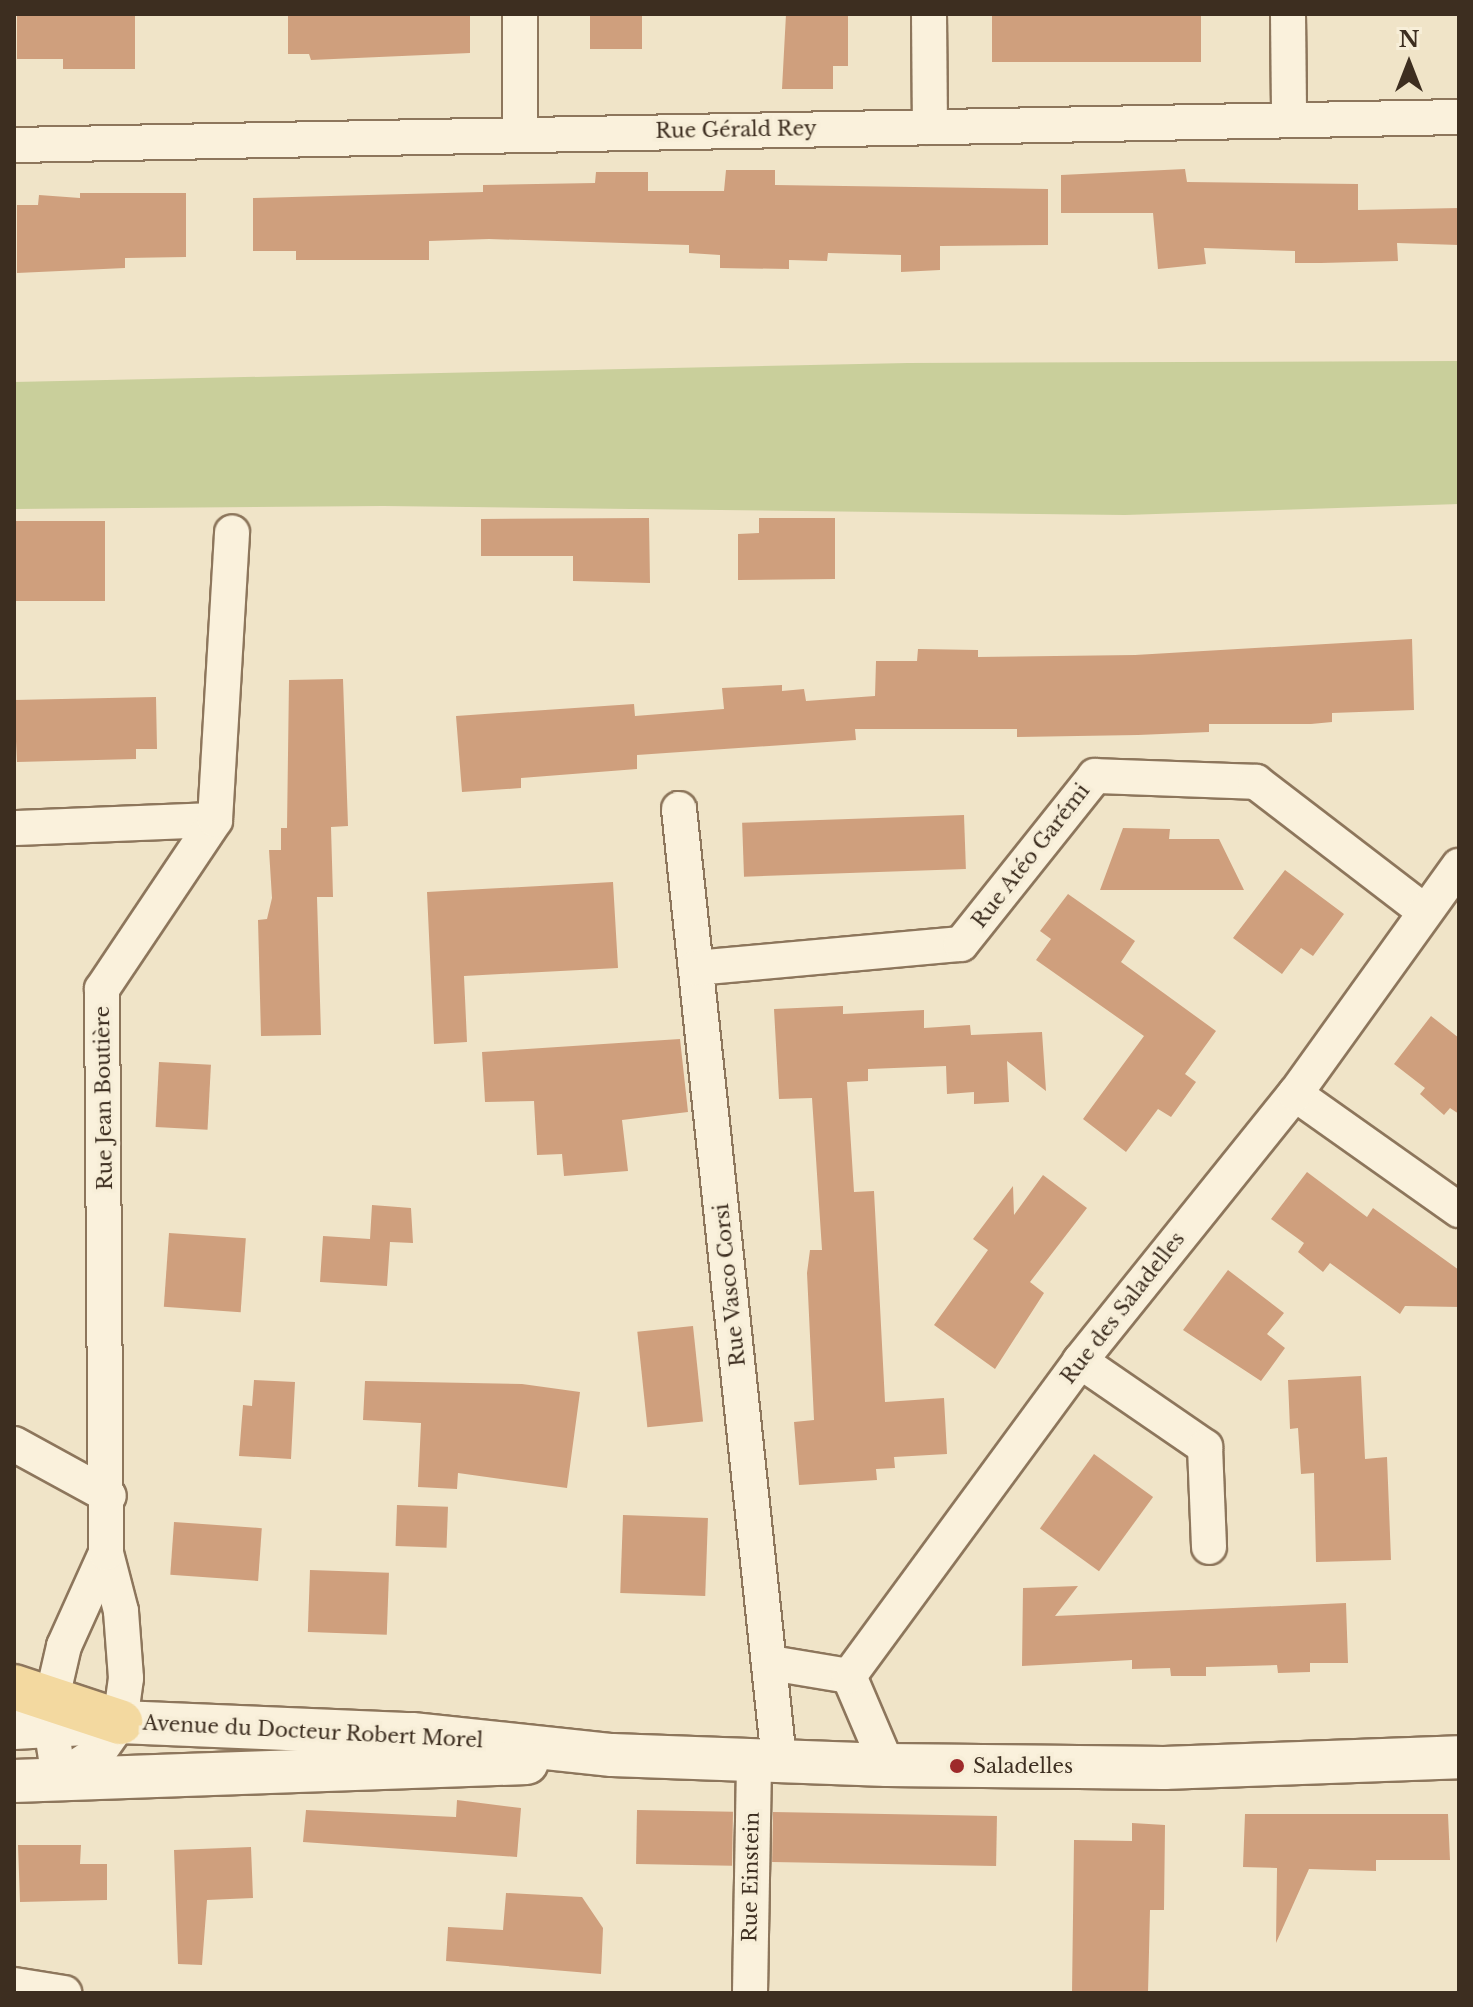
<!DOCTYPE html>
<html>
<head>
<meta charset="utf-8">
<style>
  body { margin:0 }
  #map { position:relative; width:1473px; height:2007px; overflow:hidden; background:#f0e4c8; font-family:"Libre Baskerville",serif }
  div>[style] { position:absolute }
  .green>* { inset:0; background:#c9cf9b }
  .building>* { inset:0; background:#cf9f7d; transform-origin:0 0 }
  .roads { filter:drop-shadow(2px 0 #8d765c) drop-shadow(-2px 0 #8d765c) drop-shadow(0 2px #8d765c) drop-shadow(0 -2px #8d765c) }
  .minor>* { height:34px; margin:-17px; padding:0 17px; transform-origin:17px; border-radius:17px; background:#faf1dc }
  .tertiary>* { height:42px; margin:-21px; padding:0 21px; transform-origin:21px; border-radius:21px; background:#faf1dc }
  .primary>* { height:44px; margin:-22px; padding:0 22px; transform-origin:22px; border-radius:22px; background:#f3d9a0 }
  .dots>* { width:22px; height:22px; translate:-50% -50%; box-sizing:border-box; border:4px solid #f7eed8; border-radius:50% }
  span { translate:-50% -50%; white-space:nowrap; text-align:center; line-height:1.15; -webkit-text-stroke:7px #f7eed8; paint-order:stroke }
  .street-label { font-size:20px; color:#3d2e20 }
  .poi-label { font-size:20px; color:#3d2e20 }
  .left { translate:0 -50%; text-align:left }
  .frame { position:absolute; inset:0; border:16px solid #3d2e20; pointer-events:none }
  .north { position:absolute; left:1369px; top:24px; width:80px; height:80px; -webkit-text-stroke:6px #f7eed8; paint-order:stroke; rotate:0deg; font-size:22px; font-weight:700; line-height:32px; text-align:center; color:#3d2e20 }
  .north::after { content:''; display:block; margin:auto; width:28px; height:36px; background:#3d2e20; clip-path:polygon(50% 0,100% 100%,50% 72%,0 100%) }
</style>
</head>
<body>
<div id="map">
  <div class="green">
    <i style="clip-path:polygon(1459px 361px,1459px 504px,1125px 515px,383px 506px,14px 509px,14px 382px,908px 363px)"></i>
  </div>
  <div class="building">
    <i style="clip-path:polygon(17px 14px,135px 14px,135px 69px,63px 69px,63px 59px,17px 59px)"></i>
    <i style="clip-path:polygon(288px 14px,470px 14px,470px 53px,311px 60px,309px 54px,288px 54px)"></i>
    <i style="left:590px;top:14px;width:52px;height:35px"></i>
    <i style="clip-path:polygon(786px 14px,848px 14px,848px 66px,833px 66px,833px 89px,782px 89px)"></i>
    <i style="left:992px;top:14px;width:209px;height:48px"></i>
    <i style="clip-path:polygon(1185px 169px,1187px 182px,1358px 184px,1358px 210px,1459px 208px,1459px 245px,1397px 243px,1398px 261px,1321px 263px,1295px 263px,1295px 251px,1204px 248px,1206px 264px,1158px 269px,1153px 213px,1061px 213px,1061px 175px)"></i>
    <i style="clip-path:polygon(726px 170px,775px 170px,775px 185px,1048px 189px,1048px 245px,940px 246px,940px 270px,901px 272px,901px 255px,828px 253px,827px 261px,789px 260px,789px 269px,720px 268px,720px 255px,689px 253px,689px 245px,489px 239px,429px 241px,429px 260px,296px 260px,296px 251px,253px 251px,253px 198px,483px 192px,483px 185px,595px 183px,596px 172px,648px 172px,648px 191px,724px 191px)"></i>
    <i style="clip-path:polygon(80px 193px,186px 193px,186px 257px,125px 258px,125px 268px,17px 273px,17px 205px,38px 205px,39px 195px,80px 198px)"></i>
    <i style="clip-path:polygon(649px 518px,650px 583px,573px 581px,573px 556px,481px 556px,481px 519px)"></i>
    <i style="clip-path:polygon(759px 518px,835px 518px,835px 579px,738px 580px,738px 534px,759px 533px)"></i>
    <i style="left:105px;top:521px;width:80px;height:91px;rotate:90deg"></i>
    <i style="clip-path:polygon(1412px 639px,1414px 710px,1332px 713px,1332px 722px,1311px 724px,1209px 724px,1209px 732px,1138px 735px,1017px 737px,1017px 729px,855px 729px,856px 740px,637px 755px,637px 769px,521px 778px,521px 788px,462px 792px,456px 716px,634px 704px,635px 716px,724px 709px,722px 688px,782px 685px,782px 691px,804px 689px,806px 701px,875px 696px,876px 661px,917px 661px,918px 649px,978px 650px,978px 657px,1135px 655px)"></i>
    <i style="clip-path:polygon(343px 679px,348px 826px,331px 827px,333px 897px,317px 897px,321px 1035px,261px 1036px,258px 920px,267px 919px,272px 898px,269px 850px,281px 850px,281px 828px,287px 828px,289px 680px)"></i>
    <i style="clip-path:polygon(156px 697px,157px 749px,136px 749px,136px 759px,17px 762px,14px 700px)"></i>
    <i style="left:964px;top:815px;width:54px;height:222px;rotate:88deg"></i>
    <i style="clip-path:polygon(1123px 828px,1170px 829px,1169px 839px,1219px 839px,1244px 890px,1100px 890px)"></i>
    <i style="clip-path:polygon(1285px 870px,1344px 914px,1313px 956px,1301px 948px,1282px 974px,1233px 938px)"></i>
    <i style="clip-path:polygon(613px 882px,618px 968px,464px 976px,467px 1042px,434px 1044px,427px 892px)"></i>
    <i style="clip-path:polygon(1068px 894px,1135px 941px,1121px 962px,1216px 1031px,1185px 1074px,1196px 1082px,1171px 1117px,1158px 1109px,1126px 1152px,1083px 1119px,1144px 1036px,1036px 960px,1051px 939px,1040px 931px)"></i>
    <i style="clip-path:polygon(843px 1006px,843px 1014px,924px 1010px,924px 1028px,970px 1025px,971px 1035px,1042px 1032px,1046px 1091px,1007px 1061px,1009px 1102px,974px 1104px,974px 1092px,947px 1094px,946px 1066px,868px 1069px,868px 1081px,847px 1082px,854px 1192px,874px 1191px,885px 1402px,944px 1398px,947px 1454px,894px 1457px,895px 1468px,876px 1469px,877px 1480px,799px 1485px,794px 1422px,814px 1420px,807px 1273px,810px 1250px,822px 1250px,812px 1098px,779px 1099px,774px 1009px)"></i>
    <i style="clip-path:polygon(1431px 1016px,1459px 1038px,1459px 1114px,1450px 1108px,1444px 1115px,1420px 1094px,1425px 1088px,1394px 1064px)"></i>
    <i style="clip-path:polygon(680px 1039px,688px 1112px,622px 1120px,628px 1171px,564px 1176px,562px 1154px,537px 1155px,534px 1101px,485px 1102px,482px 1052px)"></i>
    <i style="left:159px;top:1062px;width:52px;height:65px;rotate:3deg"></i>
    <i style="clip-path:polygon(1307px 1172px,1367px 1217px,1373px 1208px,1459px 1270px,1459px 1307px,1405px 1306px,1400px 1314px,1330px 1263px,1323px 1272px,1298px 1252px,1304px 1243px,1271px 1219px)"></i>
    <i style="clip-path:polygon(1043px 1175px,1087px 1208px,1030px 1282px,1044px 1293px,995px 1369px,934px 1325px,988px 1250px,973px 1239px,1013px 1186px,1014px 1215px)"></i>
    <i style="clip-path:polygon(372px 1205px,411px 1208px,413px 1243px,390px 1242px,387px 1286px,320px 1282px,323px 1236px,370px 1239px)"></i>
    <i style="left:169px;top:1233px;width:77px;height:74px;rotate:4deg"></i>
    <i style="clip-path:polygon(1228px 1270px,1284px 1313px,1267px 1334px,1285px 1348px,1261px 1381px,1183px 1330px)"></i>
    <i style="left:693px;top:1326px;width:96px;height:56px;rotate:84deg"></i>
    <i style="clip-path:polygon(1361px 1376px,1365px 1459px,1387px 1457px,1391px 1560px,1316px 1562px,1314px 1473px,1301px 1474px,1298px 1428px,1290px 1429px,1288px 1380px)"></i>
    <i style="clip-path:polygon(254px 1380px,295px 1382px,291px 1459px,239px 1456px,243px 1405px,252px 1406px)"></i>
    <i style="clip-path:polygon(365px 1381px,522px 1384px,580px 1392px,567px 1488px,458px 1473px,457px 1489px,418px 1487px,421px 1423px,363px 1420px)"></i>
    <i style="left:1094px;top:1454px;width:73px;height:92px;rotate:36deg"></i>
    <i style="left:397px;top:1505px;width:51px;height:41px;rotate:2deg"></i>
    <i style="left:623px;top:1515px;width:85px;height:78px;rotate:2deg"></i>
    <i style="left:174px;top:1522px;width:88px;height:53px;rotate:4deg"></i>
    <i style="left:310px;top:1570px;width:79px;height:62px;rotate:2deg"></i>
    <i style="clip-path:polygon(1078px 1586px,1055px 1616px,1346px 1603px,1348px 1663px,1310px 1663px,1310px 1672px,1278px 1673px,1277px 1665px,1206px 1667px,1206px 1676px,1171px 1676px,1170px 1668px,1132px 1669px,1132px 1660px,1022px 1666px,1023px 1588px)"></i>
    <i style="clip-path:polygon(457px 1800px,521px 1808px,517px 1857px,303px 1842px,306px 1810px,456px 1817px)"></i>
    <i style="left:637px;top:1810px;width:96px;height:54px;rotate:1deg"></i>
    <i style="left:773px;top:1812px;width:224px;height:50px;rotate:1deg"></i>
    <i style="clip-path:polygon(1245px 1814px,1448px 1814px,1450px 1860px,1376px 1860px,1376px 1871px,1309px 1869px,1276px 1943px,1277px 1868px,1243px 1867px)"></i>
    <i style="clip-path:polygon(1132px 1823px,1165px 1825px,1164px 1910px,1150px 1910px,1148px 1993px,1072px 1993px,1074px 1840px,1132px 1841px)"></i>
    <i style="clip-path:polygon(18px 1845px,81px 1845px,80px 1864px,107px 1864px,107px 1900px,20px 1902px)"></i>
    <i style="clip-path:polygon(251px 1847px,253px 1898px,207px 1900px,202px 1965px,178px 1964px,174px 1850px)"></i>
    <i style="clip-path:polygon(506px 1893px,582px 1897px,603px 1928px,601px 1974px,446px 1961px,448px 1927px,503px 1930px)"></i>
  </div>
  <div class="roads">
    <div class="minor">
      <i style="left:929px;top:14px;width:113px;rotate:89.5deg"></i>
      <i style="left:1288px;top:14px;width:104px;rotate:89.4deg"></i>
      <i style="left:520px;top:134px;width:120px;rotate:-90deg"></i>
      <i style="left:14px;top:145px;width:1445px;rotate:-1.11deg"></i>
      <i style="left:679px;top:809px;width:957px;rotate:84deg"></i>
      <i style="left:14px;top:828px;width:201px;rotate:-2.3deg"></i>
      <i style="left:696px;top:968px;width:266px;rotate:-5.2deg"></i>
      <i style="left:961px;top:944px;width:215px;rotate:-51.4deg"></i>
      <i style="left:1095px;top:776px;width:161px;rotate:2.1deg"></i>
      <i style="left:1256px;top:782px;width:210px;rotate:37.5deg"></i>
      <i style="left:1295px;top:1094px;width:201px;rotate:35.3deg"></i>
      <i style="left:1080px;top:1361px;width:152px;rotate:34.5deg"></i>
      <i style="left:1205px;top:1447px;width:100px;rotate:87.7deg"></i>
      <i style="left:14px;top:1444px;width:108px;rotate:28.7deg"></i>
      <i style="left:106px;top:1553px;width:102px;rotate:114.3deg"></i>
      <i style="left:64px;top:1646px;width:39px;rotate:103deg"></i>
      <i style="left:55px;top:1684px;width:42px;rotate:95.4deg"></i>
      <i style="left:51px;top:1726px;width:53px;rotate:81.3deg"></i>
      <i style="left:59px;top:1778px;width:48px;rotate:-33deg"></i>
      <i style="left:99px;top:1752px;width:37px;rotate:-55deg"></i>
      <i style="left:120px;top:1722px;width:44px;rotate:-82.2deg"></i>
      <i style="left:126px;top:1678px;width:67px;rotate:-94.3deg"></i>
      <i style="left:121px;top:1611px;width:60px;rotate:-104.5deg"></i>
      <i style="left:106px;top:1553px;width:564px;rotate:-90.41deg"></i>
      <i style="left:102px;top:989px;width:203px;rotate:-56.2deg"></i>
      <i style="left:215px;top:820px;width:288px;rotate:-86.6deg"></i>
      <i style="left:771px;top:1663px;width:79px;rotate:9.5deg"></i>
      <i style="left:887px;top:1765px;width:97px;rotate:-113.1deg"></i>
      <i style="left:849px;top:1676px;width:391px;rotate:-53.7deg"></i>
      <i style="left:1080px;top:1361px;width:343px;rotate:-51.2deg"></i>
      <i style="left:1295px;top:1094px;width:281px;rotate:-54.3deg"></i>
      <i style="left:14px;top:1985px;width:51px;rotate:9.1deg"></i>
      <i style="left:750px;top:1993px;width:233px;rotate:-89deg"></i>
    </div>
    <div class="tertiary">
      <i style="left:14px;top:1728px;width:106px;rotate:-3.2deg"></i>
      <i style="left:120px;top:1722px;width:292px;rotate:2.4deg"></i>
      <i style="left:412px;top:1734px;width:201px;rotate:6deg"></i>
      <i style="left:612px;top:1755px;width:275px;rotate:2.1deg"></i>
      <i style="left:887px;top:1765px;width:277px;rotate:0.6deg"></i>
      <i style="left:1164px;top:1768px;width:295px;rotate:-2.1deg"></i>
      <i style="left:14px;top:1781px;width:513px;rotate:-2.01deg"></i>
    </div>
    <div class="primary">
      <i style="left:14px;top:1687px;width:112px;rotate:18.3deg"></i>
    </div>
  </div>
  <div class="dots">
    <i style="left:957px;top:1766px;background:#9e2a2b"></i>
  </div>
  <div class="street-label">
    <span style="left:736px;top:130px;rotate:-1deg">Rue Gérald Rey</span>
    <span style="left:1031px;top:856px;rotate:-52deg">Rue Atéo Garémi</span>
    <span style="left:104px;top:1098px;rotate:-91deg">Rue Jean Boutière</span>
    <span style="left:730px;top:1285px;rotate:-96deg">Rue Vasco Corsi</span>
    <span style="left:1123px;top:1308px;rotate:-52deg">Rue des Saladelles</span>
    <span style="left:313px;top:1732px;rotate:3deg">Avenue du Docteur Robert Morel</span>
    <span style="left:751px;top:1877px;rotate:-89deg">Rue Einstein</span>
  </div>
  <div class="poi-label">
    <span class="left" style="left:973px;top:1766px">Saladelles</span>
  </div>
  <div class="frame"></div>
  <div class="north">N</div>
</div>
</body>
</html>
